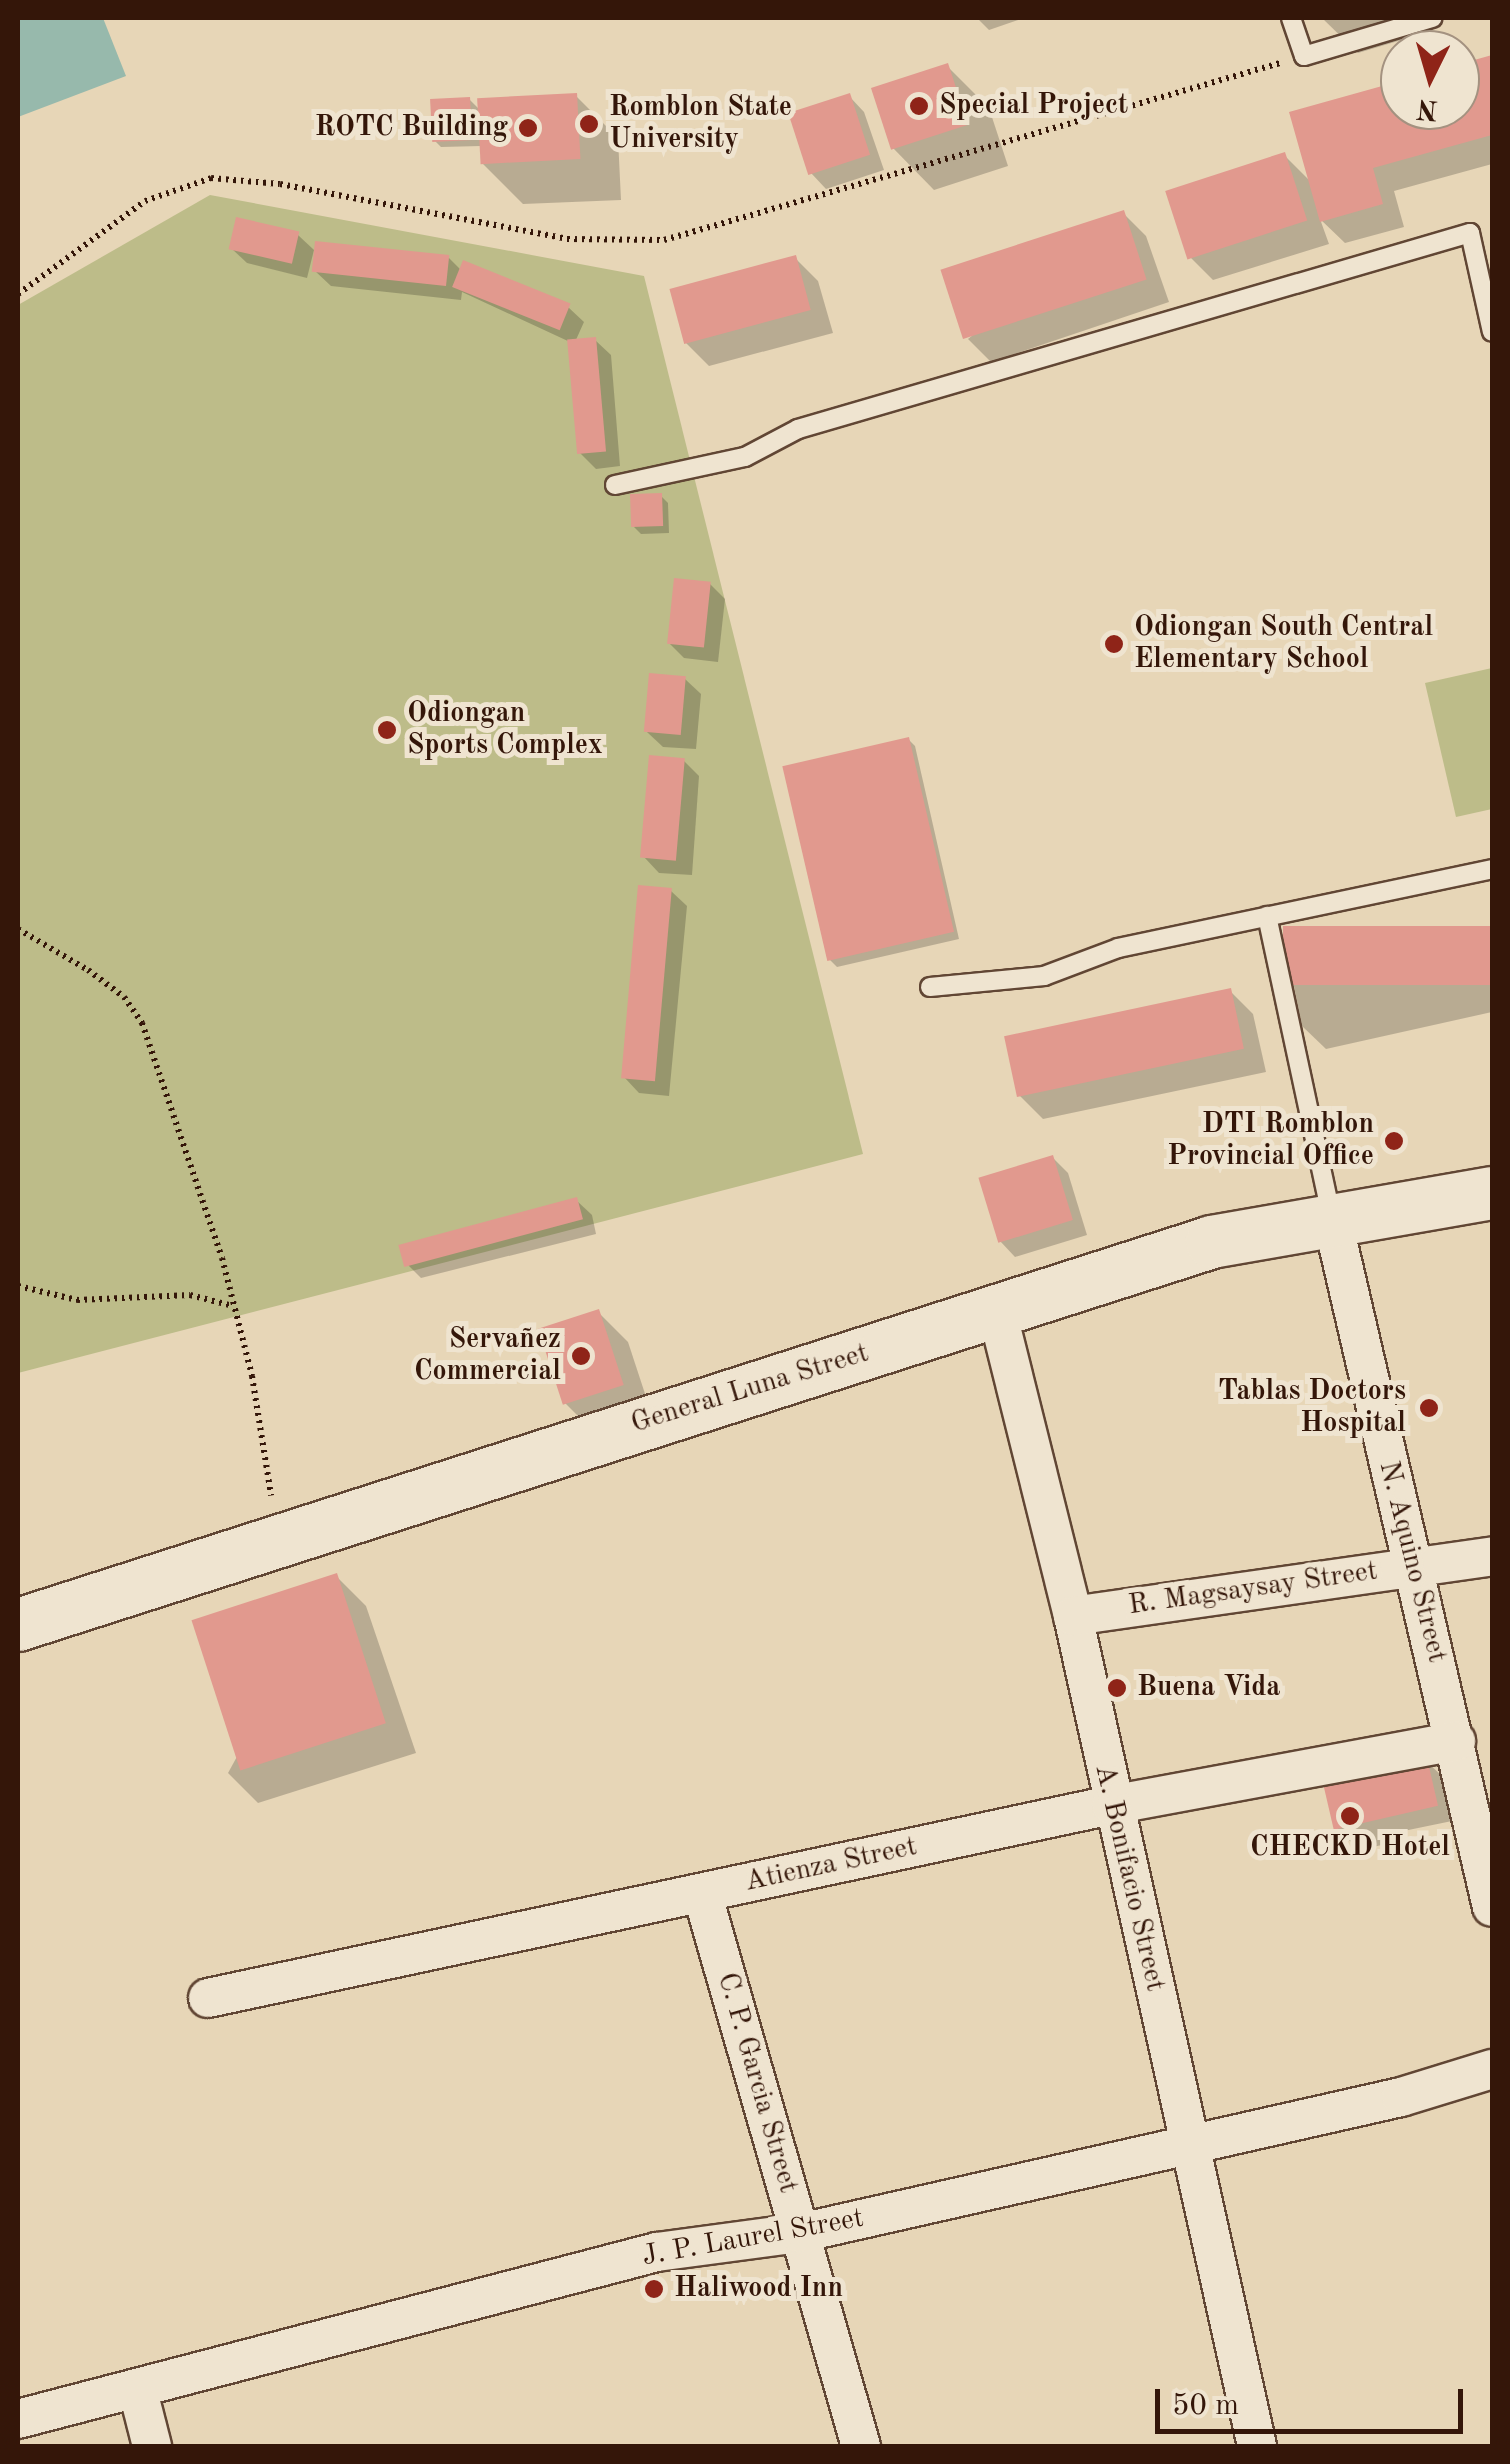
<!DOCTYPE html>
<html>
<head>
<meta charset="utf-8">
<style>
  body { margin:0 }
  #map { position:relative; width:1510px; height:2464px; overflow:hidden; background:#e7d6b7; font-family:"Old Standard TT",serif }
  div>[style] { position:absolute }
  .green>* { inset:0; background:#bdbc89 }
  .water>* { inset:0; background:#97b9ac }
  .shadow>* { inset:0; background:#0003 }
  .building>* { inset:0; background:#e1998e; transform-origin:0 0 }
  .path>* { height:6px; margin-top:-3px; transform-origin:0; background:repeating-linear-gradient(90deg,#341609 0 2.5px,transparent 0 7.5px) }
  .roads { filter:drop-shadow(2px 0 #614634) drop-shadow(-2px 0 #614634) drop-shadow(0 2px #614634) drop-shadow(0 -2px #614634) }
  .service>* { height:18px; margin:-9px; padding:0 9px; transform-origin:9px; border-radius:9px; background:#efe4d0 }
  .minor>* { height:38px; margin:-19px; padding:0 19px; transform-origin:19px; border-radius:19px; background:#efe4d0 }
  .secondary>* { height:52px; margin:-26px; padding:0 26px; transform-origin:26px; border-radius:26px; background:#efe4d0 }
  .dots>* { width:28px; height:28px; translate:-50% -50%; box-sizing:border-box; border:5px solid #efe4d0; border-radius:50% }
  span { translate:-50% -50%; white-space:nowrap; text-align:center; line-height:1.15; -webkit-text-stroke:10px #efe4d0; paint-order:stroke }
  .poi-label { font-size:28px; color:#341609; font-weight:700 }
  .left { translate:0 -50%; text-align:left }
  .right { translate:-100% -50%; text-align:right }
  .street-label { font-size:28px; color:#341609 }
  .frame { position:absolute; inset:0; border:20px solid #341609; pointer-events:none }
  .north { position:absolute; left:1380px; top:30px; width:100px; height:100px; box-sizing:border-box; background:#efe4d0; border:2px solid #a49280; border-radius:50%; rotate:185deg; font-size:28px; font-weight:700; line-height:40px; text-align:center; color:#341609 }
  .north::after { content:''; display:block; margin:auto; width:35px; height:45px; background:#8f2418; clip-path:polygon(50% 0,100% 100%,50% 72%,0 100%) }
  .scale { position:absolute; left:1155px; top:2389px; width:308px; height:45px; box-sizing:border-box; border:5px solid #341609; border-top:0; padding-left:12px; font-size:30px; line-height:35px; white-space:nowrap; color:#341609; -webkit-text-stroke:8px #efe4d0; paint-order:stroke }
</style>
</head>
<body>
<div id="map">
  <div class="green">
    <i style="clip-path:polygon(210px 195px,644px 276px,863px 1154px,18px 1373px,18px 305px)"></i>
    <i style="clip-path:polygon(1492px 668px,1492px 809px,1456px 817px,1425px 683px)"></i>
  </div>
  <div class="water">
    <i style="clip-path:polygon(18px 18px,103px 18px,126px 76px,18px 117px)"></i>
  </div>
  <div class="shadow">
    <i style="clip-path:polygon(977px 18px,1024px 18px,989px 30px)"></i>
    <i style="clip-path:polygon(1322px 18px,1423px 18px,1428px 32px,1358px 53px)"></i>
    <i style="clip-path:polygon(1492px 58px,1492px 164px,1394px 191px,1404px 227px,1345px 243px,1320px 219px,1329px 244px,1213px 280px,1190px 257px,1284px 155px,1312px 183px,1400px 84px,1400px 110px,1460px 110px,1460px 67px)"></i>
    <i style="clip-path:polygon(947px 66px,989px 108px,1008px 166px,934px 190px,893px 148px)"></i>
    <i style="clip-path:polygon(576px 96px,618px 138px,621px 200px,523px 204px,481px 162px,481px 146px,441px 147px,434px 140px,469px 99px,480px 110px)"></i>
    <i style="clip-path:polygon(849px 96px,864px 112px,884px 170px,826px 189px,811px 173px)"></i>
    <i style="clip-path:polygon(1123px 213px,1146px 236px,1169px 302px,991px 362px,968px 339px)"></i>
    <i style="clip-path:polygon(298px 235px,314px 250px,307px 278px,247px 263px,231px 248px)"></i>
    <i style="clip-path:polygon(448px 257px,462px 271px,568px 307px,584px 322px,575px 342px,595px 340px,611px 355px,620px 466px,596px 469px,580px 453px,570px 342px,462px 292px,461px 300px,331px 286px,315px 271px)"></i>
    <i style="clip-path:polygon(795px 258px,818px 281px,833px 333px,709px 366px,686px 343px)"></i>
    <i style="clip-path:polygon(660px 495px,668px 503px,669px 533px,641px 534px,634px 527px)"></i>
    <i style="clip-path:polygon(710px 584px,725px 599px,718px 662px,684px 658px,669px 643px)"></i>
    <i style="clip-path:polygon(685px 679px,701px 694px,696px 749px,663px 747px,647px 732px)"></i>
    <i style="clip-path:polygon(908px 739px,915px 746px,959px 939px,837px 967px,830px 960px)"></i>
    <i style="clip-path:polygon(684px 761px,699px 776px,692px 875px,659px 873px,644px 857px)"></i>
    <i style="clip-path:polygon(671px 891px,687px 906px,669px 1096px,639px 1093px,624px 1077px)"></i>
    <i style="clip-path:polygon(1492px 929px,1492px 1012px,1326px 1049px,1302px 1026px,1291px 972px)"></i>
    <i style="clip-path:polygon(1230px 991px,1253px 1014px,1266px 1072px,1043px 1119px,1020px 1096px)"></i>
    <i style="clip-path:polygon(1053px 1158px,1068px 1173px,1087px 1235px,1015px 1257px,1000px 1241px)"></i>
    <i style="clip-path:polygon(576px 1200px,592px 1215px,596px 1234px,421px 1278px,406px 1263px)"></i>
    <i style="clip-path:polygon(598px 1312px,628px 1342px,652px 1415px,595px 1433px,565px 1403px)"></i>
    <i style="clip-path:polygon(336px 1576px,366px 1606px,416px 1753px,258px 1803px,228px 1773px)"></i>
    <i style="clip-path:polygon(1426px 1761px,1442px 1776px,1452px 1821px,1389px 1834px,1391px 1843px,1359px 1850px,1336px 1827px)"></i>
  </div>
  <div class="building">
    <i style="clip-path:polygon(1492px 55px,1492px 135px,1373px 168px,1383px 204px,1320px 222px,1289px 112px,1400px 81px,1400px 110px,1460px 110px,1460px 64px)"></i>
    <i style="left:948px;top:63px;width:65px;height:81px;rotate:72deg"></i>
    <i style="left:577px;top:93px;width:66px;height:100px;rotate:87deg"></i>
    <i style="left:850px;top:93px;width:65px;height:65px;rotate:72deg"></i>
    <i style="left:470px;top:97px;width:43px;height:40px;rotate:87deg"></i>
    <i style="left:1285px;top:152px;width:72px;height:126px;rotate:72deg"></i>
    <i style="left:1124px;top:210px;width:73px;height:193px;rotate:72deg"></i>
    <i style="left:236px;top:217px;width:65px;height:33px;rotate:13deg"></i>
    <i style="left:315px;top:241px;width:135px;height:31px;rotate:6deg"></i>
    <i style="left:796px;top:255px;width:57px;height:131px;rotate:75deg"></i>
    <i style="left:463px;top:260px;width:116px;height:29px;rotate:22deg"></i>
    <i style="left:596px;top:337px;width:115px;height:29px;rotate:85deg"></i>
    <i style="left:662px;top:493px;width:33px;height:32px;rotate:88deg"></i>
    <i style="left:674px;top:578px;width:37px;height:66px;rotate:6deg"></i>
    <i style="left:649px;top:673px;width:37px;height:59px;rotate:5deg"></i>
    <i style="left:909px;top:737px;width:200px;height:130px;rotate:77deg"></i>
    <i style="left:649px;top:755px;width:36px;height:103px;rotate:5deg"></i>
    <i style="left:638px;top:885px;width:34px;height:194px;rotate:5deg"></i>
    <i style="left:1492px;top:926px;width:59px;height:209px;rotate:90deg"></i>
    <i style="left:1231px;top:988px;width:62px;height:232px;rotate:78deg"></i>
    <i style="left:1053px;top:1155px;width:68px;height:78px;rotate:73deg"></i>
    <i style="left:577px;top:1197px;width:23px;height:185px;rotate:75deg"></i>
    <i style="left:599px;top:1309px;width:80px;height:64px;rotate:72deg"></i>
    <i style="left:337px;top:1573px;width:158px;height:153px;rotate:72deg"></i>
    <i style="left:1427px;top:1758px;width:49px;height:107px;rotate:77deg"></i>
  </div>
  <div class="path">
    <i style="left:18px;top:294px;width:157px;rotate:-36.2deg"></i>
    <i style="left:145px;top:201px;width:70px;rotate:-19.2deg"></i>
    <i style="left:211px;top:178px;width:69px;rotate:5deg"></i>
    <i style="left:280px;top:184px;width:292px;rotate:10.8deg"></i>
    <i style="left:567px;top:239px;width:97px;rotate:0.6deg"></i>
    <i style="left:664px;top:240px;width:641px;rotate:-16.03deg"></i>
    <i style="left:18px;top:929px;width:81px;rotate:30.4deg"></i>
    <i style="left:88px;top:970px;width:45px;rotate:36.9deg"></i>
    <i style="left:124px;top:997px;width:32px;rotate:55deg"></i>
    <i style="left:142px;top:1023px;width:248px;rotate:71.2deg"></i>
    <i style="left:222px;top:1258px;width:122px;rotate:75.7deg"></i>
    <i style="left:252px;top:1376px;width:121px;rotate:80.9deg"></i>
    <i style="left:18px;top:1286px;width:61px;rotate:13.3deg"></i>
    <i style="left:77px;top:1300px;width:113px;rotate:-2.5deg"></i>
    <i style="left:190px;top:1295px;width:44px;rotate:14.3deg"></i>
  </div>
  <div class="roads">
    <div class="service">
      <i style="left:1291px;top:18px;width:40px;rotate:71.1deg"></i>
      <i style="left:1304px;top:56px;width:134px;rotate:-16.5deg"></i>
      <i style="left:615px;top:485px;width:133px;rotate:-12.2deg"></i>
      <i style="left:745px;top:457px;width:60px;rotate:-27.8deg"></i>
      <i style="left:798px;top:429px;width:700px;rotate:-16.26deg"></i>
      <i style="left:1470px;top:233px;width:101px;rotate:77.5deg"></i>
      <i style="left:1267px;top:916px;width:309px;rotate:77.9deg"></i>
      <i style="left:930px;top:987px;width:115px;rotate:-5.5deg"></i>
      <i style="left:1044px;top:976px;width:79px;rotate:-20.7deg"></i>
      <i style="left:1118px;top:948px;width:382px;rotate:-11.9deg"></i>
    </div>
    <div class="minor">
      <i style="left:1332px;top:1218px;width:707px;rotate:76.93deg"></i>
      <i style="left:997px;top:1311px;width:314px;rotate:76deg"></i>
      <i style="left:1073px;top:1616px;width:850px;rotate:77.5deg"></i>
      <i style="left:1073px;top:1616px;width:423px;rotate:-8.1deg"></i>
      <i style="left:702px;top:1893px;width:575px;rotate:73.96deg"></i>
      <i style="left:208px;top:1998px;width:923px;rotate:-12.06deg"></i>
      <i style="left:1111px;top:1805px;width:351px;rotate:-10.5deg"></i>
      <i style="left:138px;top:2391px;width:57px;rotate:75.7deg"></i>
      <i style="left:18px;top:2419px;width:660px;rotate:-14.65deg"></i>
      <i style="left:657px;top:2252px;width:144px;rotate:-7.6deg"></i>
      <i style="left:800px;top:2233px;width:616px;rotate:-12.75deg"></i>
      <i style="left:1401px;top:2097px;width:95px;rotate:-17.1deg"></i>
    </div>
    <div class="secondary">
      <i style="left:18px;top:1625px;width:1254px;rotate:-17.78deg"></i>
      <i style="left:1212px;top:1242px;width:284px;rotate:-9.9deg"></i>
    </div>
  </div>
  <div class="dots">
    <i style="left:919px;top:106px;background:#8f2418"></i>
    <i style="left:589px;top:124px;background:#8f2418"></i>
    <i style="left:528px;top:128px;background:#8f2418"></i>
    <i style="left:1114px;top:644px;background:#8f2418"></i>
    <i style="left:387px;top:730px;background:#8f2418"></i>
    <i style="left:1394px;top:1141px;background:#8f2418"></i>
    <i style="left:581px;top:1356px;background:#8f2418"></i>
    <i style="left:1429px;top:1408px;background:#8f2418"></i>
    <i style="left:1117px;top:1688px;background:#8f2418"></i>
    <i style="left:1350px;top:1816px;background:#8f2418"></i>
    <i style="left:654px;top:2289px;background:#8f2418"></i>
  </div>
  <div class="poi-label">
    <span class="left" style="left:939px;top:106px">Special Project</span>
    <span class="left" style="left:609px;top:124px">Romblon State<br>University</span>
    <span class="right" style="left:508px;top:128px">ROTC Building</span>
    <span class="left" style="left:1134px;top:644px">Odiongan South Central<br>Elementary School</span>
    <span class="left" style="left:407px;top:730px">Odiongan<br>Sports Complex</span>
    <span class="right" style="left:1374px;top:1141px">DTI Romblon<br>Provincial Office</span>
    <span class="right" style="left:561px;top:1356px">Servañez<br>Commercial</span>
    <span class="right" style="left:1406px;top:1408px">Tablas Doctors<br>Hospital</span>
    <span class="left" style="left:1137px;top:1688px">Buena Vida</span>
    <span style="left:1350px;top:1848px">CHECKD Hotel</span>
    <span class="left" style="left:674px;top:2289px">Haliwood Inn</span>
  </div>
  <div class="street-label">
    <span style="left:750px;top:1389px;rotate:-17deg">General Luna Street</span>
    <span style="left:1412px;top:1562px;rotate:76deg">N. Aquino Street</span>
    <span style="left:1253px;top:1589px;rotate:-8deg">R. Magsaysay Street</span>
    <span style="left:831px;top:1865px;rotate:-12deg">Atienza Street</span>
    <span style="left:1129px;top:1878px;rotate:77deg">A. Bonifacio Street</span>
    <span style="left:757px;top:2083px;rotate:74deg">C. P. Garcia Street</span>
    <span style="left:753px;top:2238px;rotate:-10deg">J. P. Laurel Street</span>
  </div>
  <div class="frame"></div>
  <div class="north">N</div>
  <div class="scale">50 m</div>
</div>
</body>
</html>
